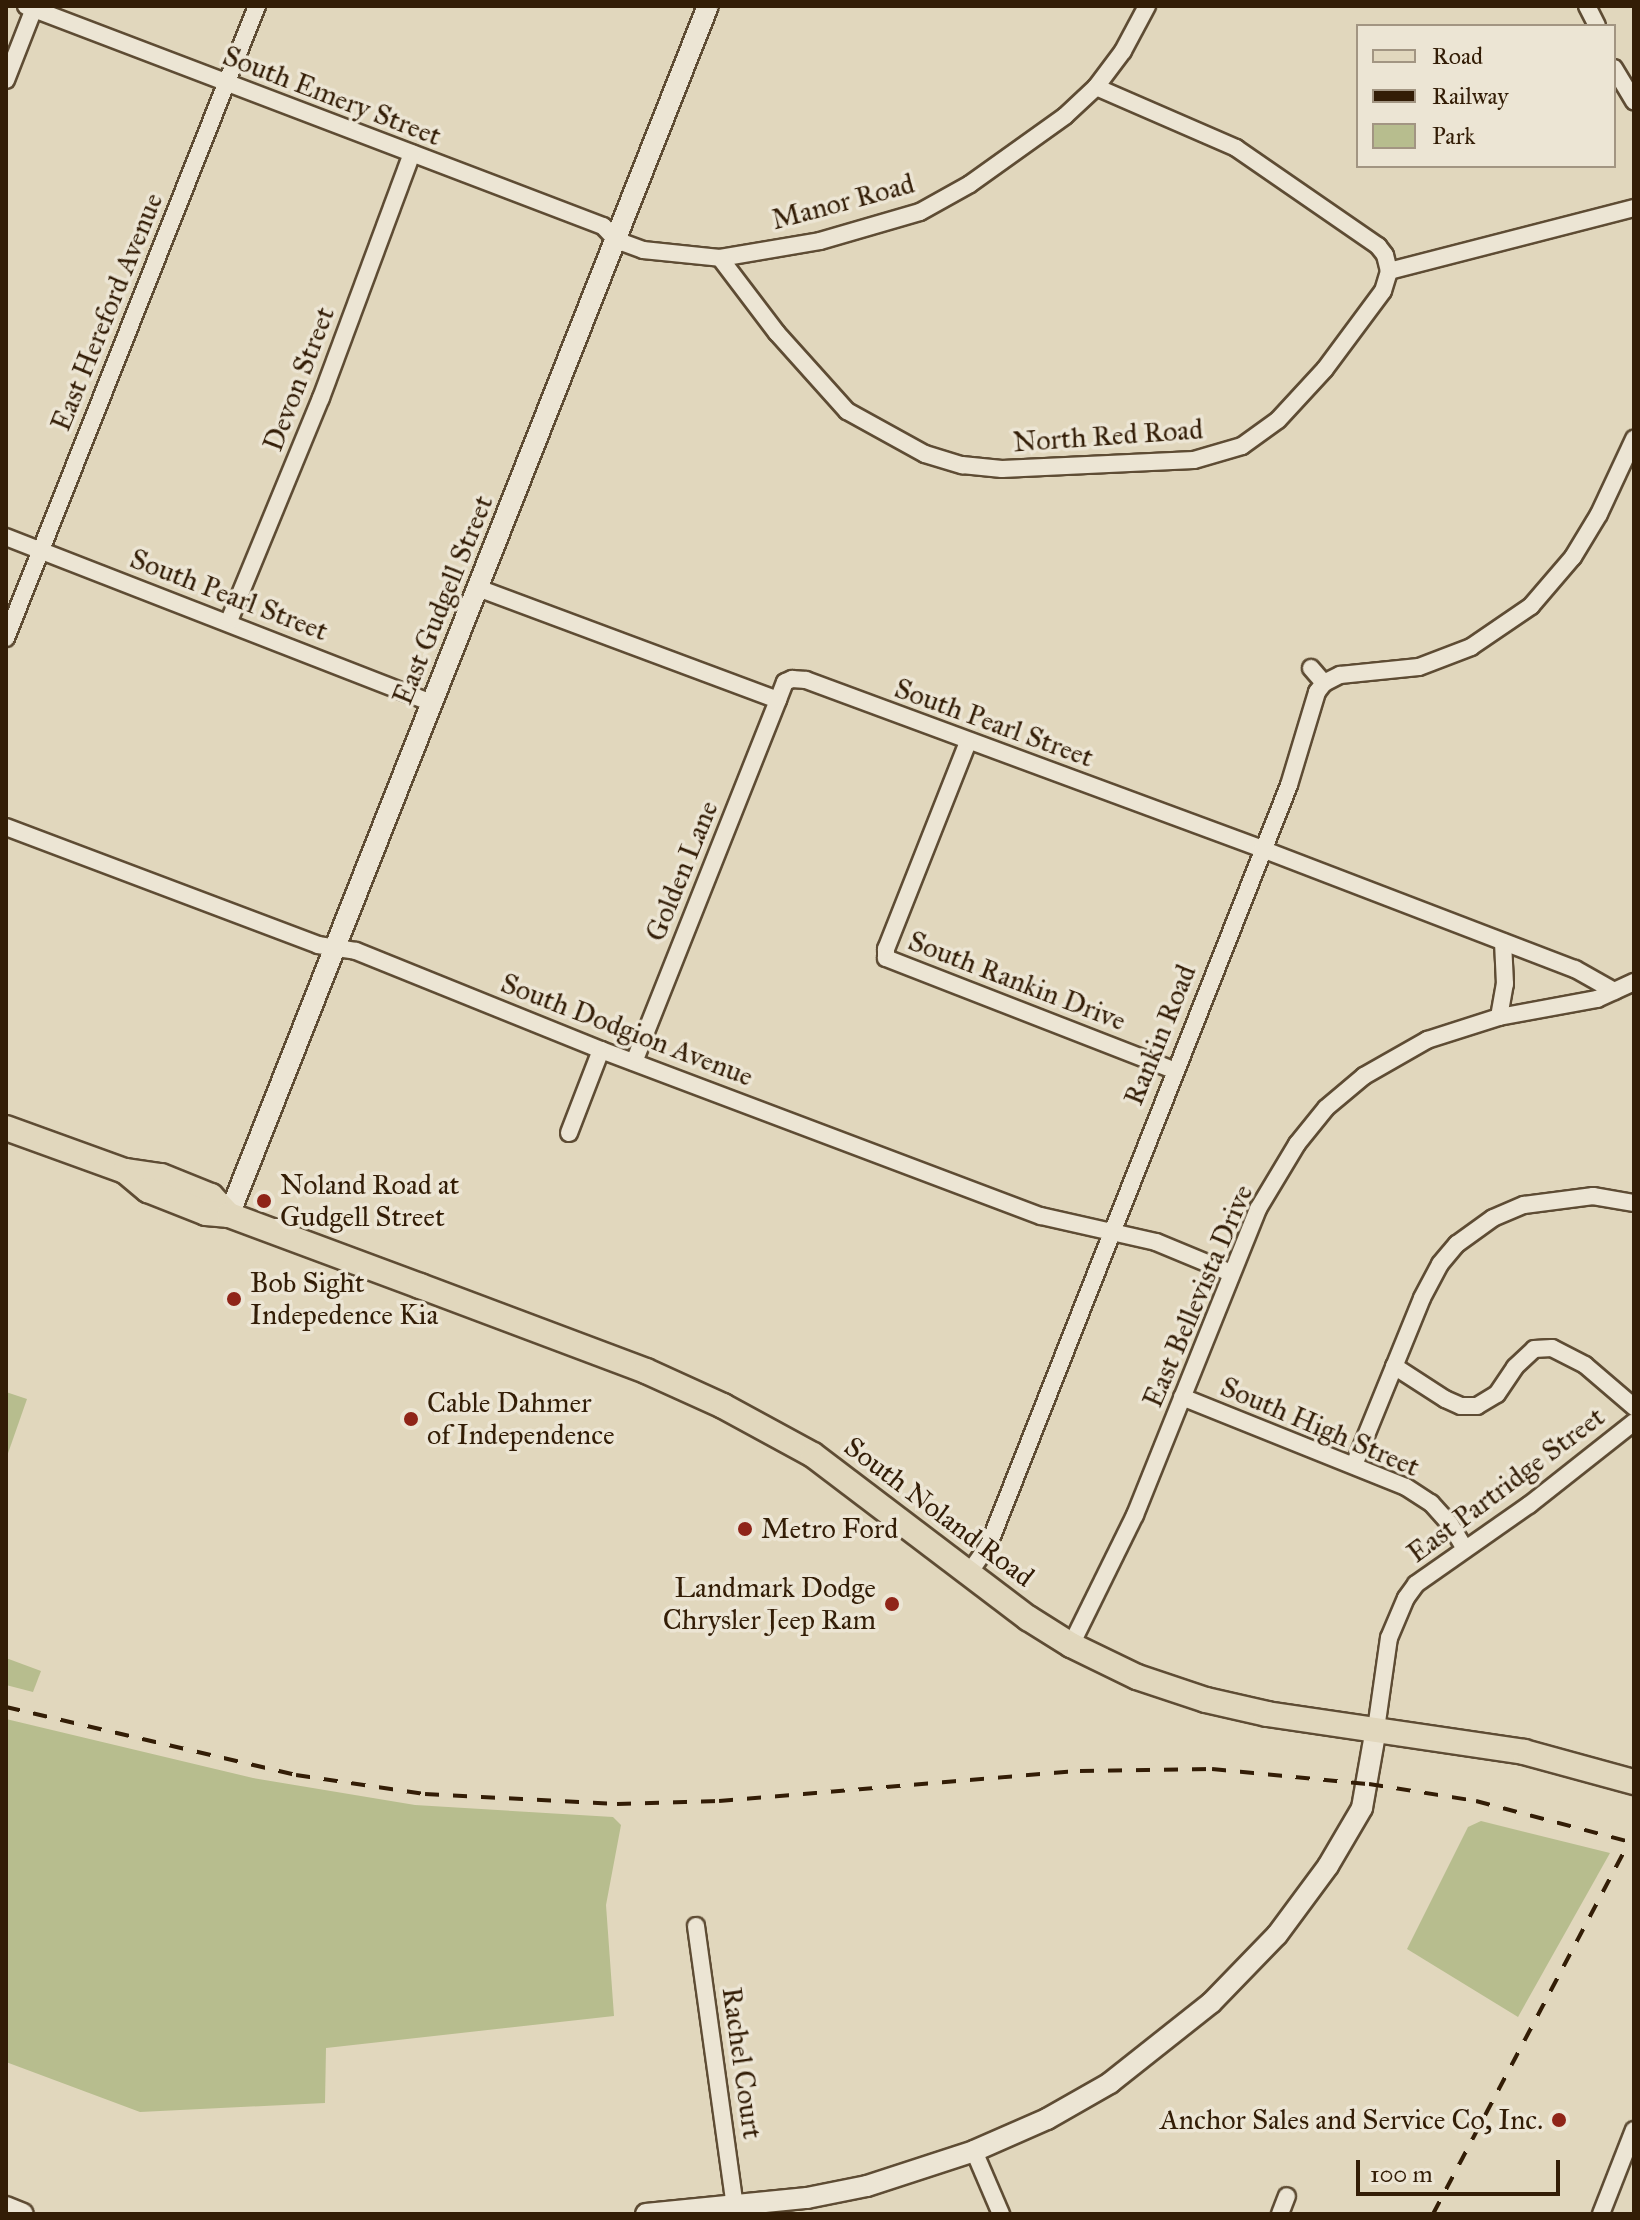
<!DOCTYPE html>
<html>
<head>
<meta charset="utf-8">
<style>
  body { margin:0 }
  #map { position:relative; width:1640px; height:2220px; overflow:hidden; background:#e1d7bd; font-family:"IM FELL Great Primer",serif }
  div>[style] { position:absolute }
  .green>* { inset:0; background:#b7bd8e }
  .roads { filter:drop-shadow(2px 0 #5e4c34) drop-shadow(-2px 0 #5e4c34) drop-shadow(0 2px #5e4c34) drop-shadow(0 -2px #5e4c34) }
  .minor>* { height:16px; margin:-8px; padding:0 8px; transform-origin:8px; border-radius:8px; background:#ece5d4 }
  .tertiary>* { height:20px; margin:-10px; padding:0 10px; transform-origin:10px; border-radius:10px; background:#ece5d4 }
  .primary>* { height:24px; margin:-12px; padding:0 12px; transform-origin:12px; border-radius:12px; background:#e1d7bd }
  .rail>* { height:4px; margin-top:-2px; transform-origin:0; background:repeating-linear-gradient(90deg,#331d06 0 14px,transparent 0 28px) }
  .dots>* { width:22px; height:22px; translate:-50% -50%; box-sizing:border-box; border:4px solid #ece5d4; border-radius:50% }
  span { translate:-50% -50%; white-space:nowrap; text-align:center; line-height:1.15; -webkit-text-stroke:7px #ece5d4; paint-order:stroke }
  .street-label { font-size:28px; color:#331d06 }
  .poi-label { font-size:28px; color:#331d06 }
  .left { translate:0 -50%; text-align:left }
  .right { translate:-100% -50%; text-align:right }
  .frame { position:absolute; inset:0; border:8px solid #331d06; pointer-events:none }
  .legend { position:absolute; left:1356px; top:24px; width:260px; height:144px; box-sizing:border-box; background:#ece5d4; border:2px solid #a29582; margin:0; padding:10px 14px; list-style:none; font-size:24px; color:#331d06 }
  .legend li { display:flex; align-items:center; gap:16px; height:40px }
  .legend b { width:40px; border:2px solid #a29582 }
  .scale { position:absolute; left:1356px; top:2160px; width:204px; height:36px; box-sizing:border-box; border:4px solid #331d06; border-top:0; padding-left:10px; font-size:24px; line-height:28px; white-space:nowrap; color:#331d06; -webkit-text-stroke:6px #ece5d4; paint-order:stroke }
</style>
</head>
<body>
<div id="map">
  <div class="green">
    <i style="clip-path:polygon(6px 1392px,27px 1399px,6px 1459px)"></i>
    <i style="clip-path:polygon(6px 1658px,41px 1671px,33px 1692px,6px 1685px)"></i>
    <i style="clip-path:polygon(6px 1719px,253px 1778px,415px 1805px,613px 1817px,621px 1825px,606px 1905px,614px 2016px,326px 2048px,325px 2103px,140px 2112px,6px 2062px)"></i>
    <i style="clip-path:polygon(1481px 1821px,1610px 1853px,1518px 2017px,1407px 1949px,1468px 1827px)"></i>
  </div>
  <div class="roads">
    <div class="minor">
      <i style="left:26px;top:6px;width:618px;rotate:20.87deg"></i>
      <i style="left:603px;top:226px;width:19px;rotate:47deg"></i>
      <i style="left:616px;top:240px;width:29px;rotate:20deg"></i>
      <i style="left:643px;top:250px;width:77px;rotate:5.9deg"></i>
      <i style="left:720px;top:258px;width:101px;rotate:-9.6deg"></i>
      <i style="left:820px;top:241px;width:104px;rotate:-16.2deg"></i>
      <i style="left:920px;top:212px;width:57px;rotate:-29.2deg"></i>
      <i style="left:970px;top:184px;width:117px;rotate:-35.6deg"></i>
      <i style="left:1065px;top:116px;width:42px;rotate:-43.1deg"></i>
      <i style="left:1096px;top:87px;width:45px;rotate:-53.1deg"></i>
      <i style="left:1123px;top:51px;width:51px;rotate:-61.9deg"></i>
      <i style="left:1587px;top:6px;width:22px;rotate:63deg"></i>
      <i style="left:1614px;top:68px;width:39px;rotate:59deg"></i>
      <i style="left:6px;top:80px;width:79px;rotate:-68.6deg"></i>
      <i style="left:1096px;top:87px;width:153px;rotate:23.5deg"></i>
      <i style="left:1236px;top:148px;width:173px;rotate:34.6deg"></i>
      <i style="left:1378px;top:246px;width:11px;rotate:52deg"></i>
      <i style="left:1385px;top:255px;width:16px;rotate:76deg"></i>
      <i style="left:720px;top:258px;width:94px;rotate:52.8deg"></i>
      <i style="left:777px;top:333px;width:105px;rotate:48.1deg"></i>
      <i style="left:847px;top:411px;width:89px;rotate:28.9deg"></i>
      <i style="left:925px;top:454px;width:39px;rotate:17deg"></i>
      <i style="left:962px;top:465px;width:40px;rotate:5.7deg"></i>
      <i style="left:1002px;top:469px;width:192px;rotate:-2.7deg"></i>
      <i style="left:1194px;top:460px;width:50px;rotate:-16.3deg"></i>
      <i style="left:1242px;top:446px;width:44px;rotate:-35.8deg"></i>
      <i style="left:1278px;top:420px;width:69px;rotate:-47.3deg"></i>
      <i style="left:1325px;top:369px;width:97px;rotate:-53.4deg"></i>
      <i style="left:1383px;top:291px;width:21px;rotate:-73deg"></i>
      <i style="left:1389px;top:271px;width:253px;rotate:-14.4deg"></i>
      <i style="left:6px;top:537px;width:457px;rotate:21.3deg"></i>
      <i style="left:478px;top:588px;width:320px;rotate:20.5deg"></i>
      <i style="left:229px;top:621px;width:241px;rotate:-67.6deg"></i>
      <i style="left:321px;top:398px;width:261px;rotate:-69.6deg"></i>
      <i style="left:6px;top:638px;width:680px;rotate:-68.34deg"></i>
      <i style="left:1311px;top:668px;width:20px;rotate:49deg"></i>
      <i style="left:968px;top:742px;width:223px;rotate:111.6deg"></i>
      <i style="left:886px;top:949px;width:9px;rotate:90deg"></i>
      <i style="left:886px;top:958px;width:309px;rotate:21.3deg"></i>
      <i style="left:6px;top:827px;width:334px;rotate:20.7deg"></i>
      <i style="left:318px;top:945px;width:38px;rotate:9deg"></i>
      <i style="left:356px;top:951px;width:264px;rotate:22deg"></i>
      <i style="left:601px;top:1050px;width:470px;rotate:20.7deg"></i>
      <i style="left:1041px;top:1216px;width:118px;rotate:12.7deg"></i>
      <i style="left:1156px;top:1242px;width:81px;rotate:22.5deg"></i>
      <i style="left:1499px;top:1017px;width:34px;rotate:-80deg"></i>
      <i style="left:1505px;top:984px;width:42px;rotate:-92.7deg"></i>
      <i style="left:634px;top:1062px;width:390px;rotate:-68.3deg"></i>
      <i style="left:778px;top:700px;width:19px;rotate:-69deg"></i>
      <i style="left:785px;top:682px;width:8px;rotate:-23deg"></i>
      <i style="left:792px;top:679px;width:14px;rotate:4deg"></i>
      <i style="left:806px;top:680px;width:486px;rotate:20.3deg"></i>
      <i style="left:1262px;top:849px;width:335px;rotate:21deg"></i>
      <i style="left:1575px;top:969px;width:45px;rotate:29.4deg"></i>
      <i style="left:569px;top:1133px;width:89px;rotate:-68.9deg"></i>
      <i style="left:1394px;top:1366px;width:61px;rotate:32.9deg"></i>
      <i style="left:1445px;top:1399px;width:17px;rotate:24deg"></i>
      <i style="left:1461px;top:1406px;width:16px"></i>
      <i style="left:1477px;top:1406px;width:23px;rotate:-31deg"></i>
      <i style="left:1497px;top:1394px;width:32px;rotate:-56deg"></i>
      <i style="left:1515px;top:1367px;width:26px;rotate:-43deg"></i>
      <i style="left:1534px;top:1349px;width:18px;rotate:-3deg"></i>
      <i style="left:1552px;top:1348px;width:37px;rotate:27deg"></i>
      <i style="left:1585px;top:1365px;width:65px;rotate:40.6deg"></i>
      <i style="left:1182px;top:1397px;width:241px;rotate:21.9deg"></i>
      <i style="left:1406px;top:1487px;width:30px;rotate:33deg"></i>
      <i style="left:1431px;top:1503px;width:28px;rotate:48deg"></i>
      <i style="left:1450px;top:1524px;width:27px;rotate:59deg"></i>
      <i style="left:1354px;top:1465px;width:180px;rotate:-67.8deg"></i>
      <i style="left:1422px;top:1298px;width:38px;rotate:-62deg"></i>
      <i style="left:1440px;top:1264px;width:26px;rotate:-50deg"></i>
      <i style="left:1457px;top:1244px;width:44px;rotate:-35.8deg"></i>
      <i style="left:1493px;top:1218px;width:34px;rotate:-23deg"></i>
      <i style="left:1524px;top:1205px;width:70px;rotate:-7.4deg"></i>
      <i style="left:1593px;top:1196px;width:42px;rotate:9.7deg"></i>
      <i style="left:969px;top:1573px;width:35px;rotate:-55deg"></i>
      <i style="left:989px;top:1544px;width:816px;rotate:-68.43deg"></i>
      <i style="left:1289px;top:785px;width:97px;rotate:-73.2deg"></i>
      <i style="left:1317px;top:692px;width:11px;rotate:-52deg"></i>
      <i style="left:1324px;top:683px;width:18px;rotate:-27deg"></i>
      <i style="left:1340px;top:675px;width:79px;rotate:-5.8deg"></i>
      <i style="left:1419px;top:667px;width:56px;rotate:-21deg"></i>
      <i style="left:1471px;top:647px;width:73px;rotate:-34.3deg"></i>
      <i style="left:1531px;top:606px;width:65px;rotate:-49.4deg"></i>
      <i style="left:1573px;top:557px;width:50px;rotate:-58.8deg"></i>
      <i style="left:1599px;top:514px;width:83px;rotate:-65deg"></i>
      <i style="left:1071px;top:1645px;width:145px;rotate:-63.8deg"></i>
      <i style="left:1135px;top:1515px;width:330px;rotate:-68.1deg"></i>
      <i style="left:1258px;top:1209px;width:76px;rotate:-59deg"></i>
      <i style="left:1297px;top:1144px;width:46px;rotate:-51.1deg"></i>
      <i style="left:1326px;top:1108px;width:50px;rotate:-40.1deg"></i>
      <i style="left:1364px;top:1076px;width:73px;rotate:-29.7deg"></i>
      <i style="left:1427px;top:1040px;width:76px;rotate:-17.7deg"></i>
      <i style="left:1499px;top:1017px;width:100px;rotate:-10.4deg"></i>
      <i style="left:1597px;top:999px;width:41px;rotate:-24.7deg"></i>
      <i style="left:1376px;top:1729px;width:92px;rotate:-81.9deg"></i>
      <i style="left:1389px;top:1638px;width:43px;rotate:-67deg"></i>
      <i style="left:1406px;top:1598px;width:17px;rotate:-54deg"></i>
      <i style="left:1416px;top:1584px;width:138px;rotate:-35deg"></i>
      <i style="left:1529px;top:1505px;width:134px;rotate:-38.3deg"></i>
      <i style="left:696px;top:1926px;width:284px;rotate:82.1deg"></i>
      <i style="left:974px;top:2151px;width:69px;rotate:66.8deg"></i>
      <i style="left:1280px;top:2214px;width:19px;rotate:-69deg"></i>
      <i style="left:1601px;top:2214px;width:90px;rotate:-68.6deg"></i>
    </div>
    <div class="tertiary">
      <i style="left:229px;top:1215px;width:1300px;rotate:-68.39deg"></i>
      <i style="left:6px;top:2207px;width:18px;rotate:22deg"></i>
      <i style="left:646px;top:2214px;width:162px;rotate:-5.7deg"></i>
      <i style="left:807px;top:2198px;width:61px;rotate:-11.3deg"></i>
      <i style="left:867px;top:2186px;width:113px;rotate:-18.1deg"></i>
      <i style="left:974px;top:2151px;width:80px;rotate:-23.7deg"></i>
      <i style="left:1047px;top:2119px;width:73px;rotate:-29.7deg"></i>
      <i style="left:1110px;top:2083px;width:129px;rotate:-38.4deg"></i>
      <i style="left:1211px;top:2003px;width:95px;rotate:-45.9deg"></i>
      <i style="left:1277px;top:1935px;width:86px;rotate:-53.5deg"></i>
      <i style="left:1328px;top:1866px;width:67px;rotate:-59.6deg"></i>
      <i style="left:1362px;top:1808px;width:80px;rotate:-80deg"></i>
    </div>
    <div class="primary">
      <i style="left:6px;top:1128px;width:127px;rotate:19.9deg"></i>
      <i style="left:125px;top:1171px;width:36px;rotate:8deg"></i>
      <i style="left:161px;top:1176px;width:54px;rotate:21.8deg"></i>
      <i style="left:211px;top:1196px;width:26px;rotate:47deg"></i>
      <i style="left:125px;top:1171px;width:30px;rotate:40deg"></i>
      <i style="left:148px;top:1190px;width:62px;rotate:21.6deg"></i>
      <i style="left:206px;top:1213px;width:23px;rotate:5deg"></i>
      <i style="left:229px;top:1215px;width:204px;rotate:20.4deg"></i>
      <i style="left:420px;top:1286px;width:241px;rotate:20.6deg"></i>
      <i style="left:646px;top:1371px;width:85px;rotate:24.4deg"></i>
      <i style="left:723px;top:1406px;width:102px;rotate:28.6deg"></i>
      <i style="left:813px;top:1455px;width:270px;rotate:37.2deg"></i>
      <i style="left:1028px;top:1618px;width:51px;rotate:32.1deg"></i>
      <i style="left:1071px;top:1645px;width:73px;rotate:25.9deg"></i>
      <i style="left:1137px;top:1677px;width:73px;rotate:18.4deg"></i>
      <i style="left:1206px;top:1700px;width:63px;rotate:12.9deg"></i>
      <i style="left:1267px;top:1714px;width:260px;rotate:8.4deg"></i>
      <i style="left:1524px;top:1752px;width:114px;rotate:15.3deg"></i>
    </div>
  </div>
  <div class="rail">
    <i style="left:6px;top:1707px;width:298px;rotate:13.2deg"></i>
    <i style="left:296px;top:1775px;width:130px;rotate:8.4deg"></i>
    <i style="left:425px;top:1794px;width:192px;rotate:3deg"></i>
    <i style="left:617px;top:1804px;width:102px;rotate:-1.7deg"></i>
    <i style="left:719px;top:1801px;width:362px;rotate:-4.8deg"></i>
    <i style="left:1080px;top:1771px;width:132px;rotate:-0.9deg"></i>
    <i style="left:1212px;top:1769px;width:158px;rotate:5.5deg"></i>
    <i style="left:1369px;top:1784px;width:108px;rotate:9deg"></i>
    <i style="left:1476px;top:1801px;width:163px;rotate:14.9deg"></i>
    <i style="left:1433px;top:2214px;width:414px;rotate:-62.2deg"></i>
  </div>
  <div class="dots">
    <i style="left:264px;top:1201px;background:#8f2418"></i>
    <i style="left:234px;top:1299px;background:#8f2418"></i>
    <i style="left:411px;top:1419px;background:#8f2418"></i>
    <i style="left:745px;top:1529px;background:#8f2418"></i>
    <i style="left:892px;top:1604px;background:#8f2418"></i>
    <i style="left:1559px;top:2120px;background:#8f2418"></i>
  </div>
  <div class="street-label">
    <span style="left:332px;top:96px;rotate:21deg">South Emery Street</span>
    <span style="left:843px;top:202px;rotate:-15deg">Manor Road</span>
    <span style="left:107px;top:312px;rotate:-68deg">East Hereford Avenue</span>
    <span style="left:299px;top:379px;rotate:-69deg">Devon Street</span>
    <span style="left:1108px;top:436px;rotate:-4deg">North Red Road</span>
    <span style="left:229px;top:595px;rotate:21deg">South Pearl Street</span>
    <span style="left:443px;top:600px;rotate:-68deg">East Gudgell Street</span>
    <span style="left:994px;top:723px;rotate:20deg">South Pearl Street</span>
    <span style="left:682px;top:871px;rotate:-68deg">Golden Lane</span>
    <span style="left:1017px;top:981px;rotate:21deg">South Rankin Drive</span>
    <span style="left:627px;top:1030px;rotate:21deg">South Dodgion Avenue</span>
    <span style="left:1160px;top:1035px;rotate:-68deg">Rankin Road</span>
    <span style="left:1198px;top:1296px;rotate:-67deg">East Bellevista Drive</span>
    <span style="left:1320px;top:1427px;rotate:23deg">South High Street</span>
    <span style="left:1506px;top:1485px;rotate:-37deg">East Partridge Street</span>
    <span style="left:939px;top:1512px;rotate:37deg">South Noland Road</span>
    <span style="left:742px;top:2063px;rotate:82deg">Rachel Court</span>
  </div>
  <div class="poi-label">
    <span class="left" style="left:280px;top:1201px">Noland Road at<br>Gudgell Street</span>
    <span class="left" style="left:250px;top:1299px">Bob Sight<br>Indepedence Kia</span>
    <span class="left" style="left:427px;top:1419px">Cable Dahmer<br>of Independence</span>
    <span class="left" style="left:761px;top:1529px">Metro Ford</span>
    <span class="right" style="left:876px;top:1604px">Landmark Dodge<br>Chrysler Jeep Ram</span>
    <span class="right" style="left:1543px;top:2120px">Anchor Sales and Service Co, Inc.</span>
  </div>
  <div class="frame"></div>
  <ul class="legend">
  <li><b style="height:10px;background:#e1d7bd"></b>Road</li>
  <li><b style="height:10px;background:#331d06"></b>Railway</li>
  <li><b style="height:22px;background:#b7bd8e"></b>Park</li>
  </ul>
  <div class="scale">100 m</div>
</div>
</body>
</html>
